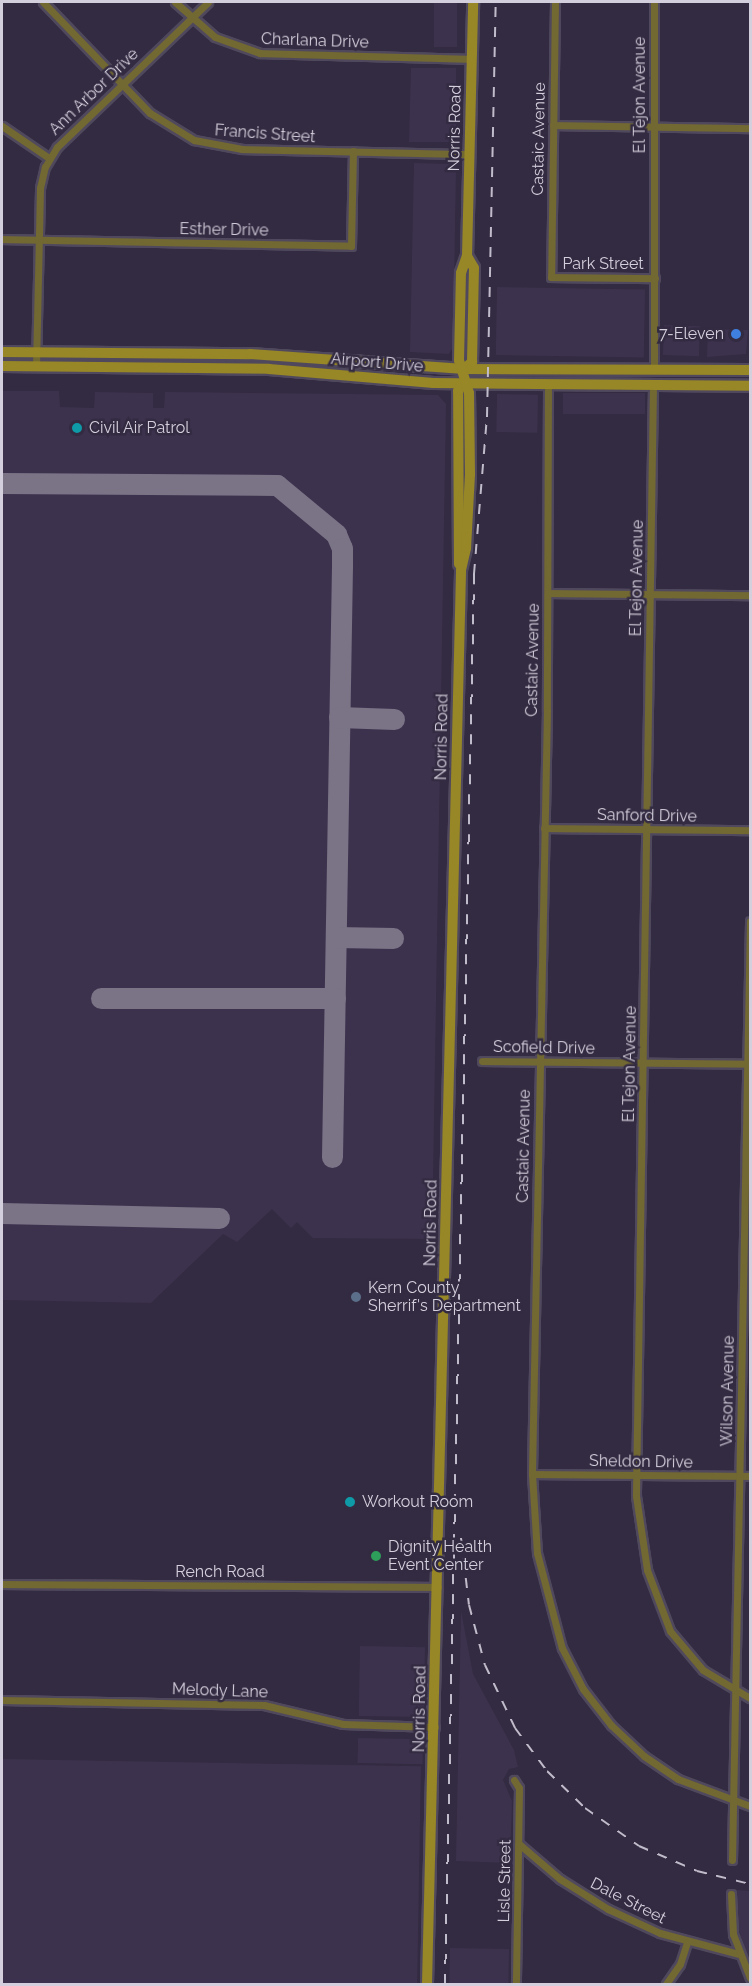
<!DOCTYPE html>
<html>
<head>
<meta charset="utf-8">
<style>
  body { margin:0 }
  #map { position:relative; width:752px; height:1986px; overflow:hidden; background:#332b41; font-family:Raleway,sans-serif }
  div>[style] { position:absolute }
  .built>* { inset:0; background:#3d324e; transform-origin:0 0 }
  .taxiway>* { height:21px; margin:-10.5px; padding:0 10.5px; transform-origin:10.5px; border-radius:10.5px; background:#7a7486 }
  .roads { filter:drop-shadow(2px 0 #50495d) drop-shadow(-2px 0 #50495d) drop-shadow(0 2px #50495d) drop-shadow(0 -2px #50495d) }
  .street>* { height:7px; margin:-3.5px; padding:0 3.5px; transform-origin:3.5px; border-radius:3.5px; background:#726832 }
  .secondary>* { height:10px; margin:-5px; padding:0 5px; transform-origin:5px; border-radius:5px; background:#978726 }
  .rail>* { height:2px; margin-top:-1px; transform-origin:0; background:repeating-linear-gradient(90deg,#c1bccb 0 10px,transparent 0 20px) }
  .dots>* { width:16px; height:16px; translate:-50% -50%; box-sizing:border-box; border:3px solid #332b41; border-radius:50% }
  span { translate:-50% -50%; white-space:nowrap; text-align:center; line-height:1.15; -webkit-text-stroke:5px #332b41; paint-order:stroke }
  .street-label { font-size:16px; color:#d4cfdd }
  .poi-label { font-size:16px; color:#d4cfdd }
  .right { translate:-100% -50%; text-align:right }
  .left { translate:0 -50%; text-align:left }
  .frame { position:absolute; inset:0; border:3px solid #d4cfdd; pointer-events:none }
</style>
</head>
<body>
<div id="map">
  <div class="built">
    <i style="left:434px;top:2px;width:23px;height:45px"></i>
    <i style="clip-path:polygon(411px 68px,456px 68px,456px 136px,451px 142px,409px 142px)"></i>
    <i style="clip-path:polygon(414px 163px,450px 164px,456px 168px,453px 347px,449px 354px,410px 352px)"></i>
    <i style="left:497px;top:287px;width:148px;height:68px;rotate:1deg"></i>
    <i style="left:664px;top:325px;width:36px;height:30px;rotate:2deg"></i>
    <i style="clip-path:polygon(708px 329px,748px 330px,746px 354px,707px 357px)"></i>
    <i style="clip-path:polygon(2px 391px,59px 391px,60px 407px,94px 408px,95px 392px,153px 393px,153px 408px,164px 408px,165px 392px,438px 395px,446px 404px,432px 1239px,313px 1238px,297px 1222px,291px 1228px,272px 1209px,237px 1242px,223px 1234px,151px 1303px,2px 1300px)"></i>
    <i style="left:563px;top:393px;width:82px;height:21px"></i>
    <i style="left:497px;top:394px;width:41px;height:38px;rotate:1deg"></i>
    <i style="clip-path:polygon(461px 1611px,473px 1674px,514px 1750px,518px 1767px,509px 1769px,503px 1780px,512px 1801px,510px 1863px,456px 1861px)"></i>
    <i style="left:360px;top:1646px;width:65px;height:70px;rotate:1deg"></i>
    <i style="left:358px;top:1738px;width:65px;height:25px;rotate:1deg"></i>
    <i style="left:2px;top:1759px;width:419px;height:225px;rotate:1deg"></i>
    <i style="clip-path:polygon(737px 1890px,750px 1891px,750px 1965px,739px 1930px)"></i>
    <i style="left:450px;top:1948px;width:59px;height:36px;rotate:1deg"></i>
  </div>
  <div class="taxiway">
    <i style="left:2px;top:483px;width:275px;rotate:0.4deg"></i>
    <i style="left:277px;top:485px;width:77px;rotate:39.7deg"></i>
    <i style="left:336px;top:534px;width:15px;rotate:67deg"></i>
    <i style="left:342px;top:548px;width:18px;rotate:90deg"></i>
    <i style="left:342px;top:566px;width:591px;rotate:90.97deg"></i>
    <i style="left:339px;top:717px;width:55px;rotate:2.1deg"></i>
    <i style="left:336px;top:937px;width:57px;rotate:1deg"></i>
    <i style="left:101px;top:998px;width:234px"></i>
    <i style="left:2px;top:1213px;width:217px;rotate:1.3deg"></i>
  </div>
  <div class="roads">
    <div class="street">
      <i style="left:43px;top:2px;width:154px;rotate:46.1deg"></i>
      <i style="left:150px;top:113px;width:52px;rotate:31.5deg"></i>
      <i style="left:194px;top:140px;width:49px;rotate:10.6deg"></i>
      <i style="left:242px;top:149px;width:227px;rotate:1.3deg"></i>
      <i style="left:175px;top:2px;width:53px;rotate:41.2deg"></i>
      <i style="left:215px;top:37px;width:48px;rotate:19.6deg"></i>
      <i style="left:260px;top:53px;width:211px;rotate:1.6deg"></i>
      <i style="left:555px;top:2px;width:275px;rotate:90.8deg"></i>
      <i style="left:551px;top:277px;width:104px;rotate:0.6deg"></i>
      <i style="left:553px;top:125px;width:197px;rotate:0.9deg"></i>
      <i style="left:2px;top:126px;width:57px;rotate:34.2deg"></i>
      <i style="left:2px;top:239px;width:349px;rotate:1.1deg"></i>
      <i style="left:351px;top:246px;width:95px;rotate:-88.8deg"></i>
      <i style="left:36px;top:366px;width:178px;rotate:-88.7deg"></i>
      <i style="left:40px;top:188px;width:22px;rotate:-77deg"></i>
      <i style="left:45px;top:167px;width:23px;rotate:-59deg"></i>
      <i style="left:57px;top:147px;width:209px;rotate:-43.8deg"></i>
      <i style="left:654px;top:369px;width:367px;rotate:-90deg"></i>
      <i style="left:548px;top:385px;width:326px;rotate:90.2deg"></i>
      <i style="left:547px;top:711px;width:763px;rotate:91.13deg"></i>
      <i style="left:532px;top:1474px;width:79px;rotate:86.4deg"></i>
      <i style="left:537px;top:1553px;width:98px;rotate:75.3deg"></i>
      <i style="left:562px;top:1648px;width:46px;rotate:62.9deg"></i>
      <i style="left:583px;top:1689px;width:46px;rotate:52.1deg"></i>
      <i style="left:611px;top:1725px;width:45px;rotate:43.2deg"></i>
      <i style="left:644px;top:1756px;width:41px;rotate:34.1deg"></i>
      <i style="left:678px;top:1779px;width:77px;rotate:20.6deg"></i>
      <i style="left:653px;top:386px;width:1110px;rotate:90.88deg"></i>
      <i style="left:636px;top:1496px;width:75px;rotate:81.5deg"></i>
      <i style="left:647px;top:1570px;width:65px;rotate:69.3deg"></i>
      <i style="left:670px;top:1631px;width:51px;rotate:49.8deg"></i>
      <i style="left:703px;top:1670px;width:55px;rotate:30.8deg"></i>
      <i style="left:548px;top:593px;width:202px;rotate:0.6deg"></i>
      <i style="left:544px;top:828px;width:206px;rotate:0.6deg"></i>
      <i style="left:482px;top:1061px;width:268px;rotate:0.6deg"></i>
      <i style="left:532px;top:1474px;width:218px;rotate:0.5deg"></i>
      <i style="left:2px;top:1584px;width:436px;rotate:0.4deg"></i>
      <i style="left:2px;top:1700px;width:262px;rotate:1.1deg"></i>
      <i style="left:264px;top:1705px;width:81px;rotate:13.5deg"></i>
      <i style="left:343px;top:1724px;width:92px;rotate:1.9deg"></i>
      <i style="left:514px;top:1780px;width:9px;rotate:58deg"></i>
      <i style="left:519px;top:1788px;width:196px;rotate:90.9deg"></i>
      <i style="left:519px;top:1844px;width:54px;rotate:40.5deg"></i>
      <i style="left:560px;top:1879px;width:57px;rotate:32deg"></i>
      <i style="left:608px;top:1909px;width:57px;rotate:24.8deg"></i>
      <i style="left:660px;top:1933px;width:82px;rotate:14.9deg"></i>
      <i style="left:732px;top:1860px;width:939px;rotate:-88.9deg"></i>
      <i style="left:731px;top:1894px;width:40px;rotate:87.1deg"></i>
      <i style="left:733px;top:1934px;width:47px;rotate:68.9deg"></i>
      <i style="left:666px;top:1984px;width:24px;rotate:-55deg"></i>
      <i style="left:680px;top:1964px;width:23px;rotate:-72deg"></i>
    </div>
    <div class="secondary">
      <i style="left:2px;top:352px;width:248px;rotate:0.5deg"></i>
      <i style="left:250px;top:354px;width:215px;rotate:4deg"></i>
      <i style="left:464px;top:369px;width:286px;rotate:0.2deg"></i>
      <i style="left:2px;top:366px;width:267px;rotate:0.6deg"></i>
      <i style="left:269px;top:369px;width:165px;rotate:4.9deg"></i>
      <i style="left:433px;top:383px;width:317px;rotate:0.5deg"></i>
      <i style="left:464px;top:369px;width:11px;rotate:-41deg"></i>
      <i style="left:472px;top:362px;width:94px;rotate:-88.8deg"></i>
      <i style="left:474px;top:268px;width:14px;rotate:-120deg"></i>
      <i style="left:459px;top:564px;width:173px;rotate:-90.3deg"></i>
      <i style="left:458px;top:391px;width:9px;rotate:-58deg"></i>
      <i style="left:427px;top:1984px;width:1414px;rotate:-88.62deg"></i>
      <i style="left:461px;top:570px;width:23px;rotate:-77deg"></i>
      <i style="left:466px;top:548px;width:74px;rotate:-86.9deg"></i>
      <i style="left:470px;top:474px;width:81px;rotate:-90.7deg"></i>
      <i style="left:469px;top:393px;width:34px;rotate:-107deg"></i>
      <i style="left:459px;top:360px;width:87px;rotate:-88.7deg"></i>
      <i style="left:461px;top:273px;width:18px;rotate:-71deg"></i>
      <i style="left:467px;top:256px;width:254px;rotate:-88.6deg"></i>
    </div>
  </div>
  <div class="rail">
    <i style="left:461px;top:1538px;width:67px;rotate:83.2deg"></i>
    <i style="left:469px;top:1605px;width:62px;rotate:75.1deg"></i>
    <i style="left:485px;top:1665px;width:70px;rotate:64.5deg"></i>
    <i style="left:515px;top:1728px;width:54px;rotate:53.3deg"></i>
    <i style="left:547px;top:1771px;width:53px;rotate:44.2deg"></i>
    <i style="left:585px;top:1808px;width:66px;rotate:35.1deg"></i>
    <i style="left:639px;top:1846px;width:63px;rotate:23.3deg"></i>
    <i style="left:697px;top:1871px;width:55px;rotate:13.8deg"></i>
    <i style="left:445px;top:1984px;width:1410px;rotate:-88.82deg"></i>
    <i style="left:474px;top:574px;width:158px;rotate:-85.3deg"></i>
    <i style="left:487px;top:417px;width:415px;rotate:-88.8deg"></i>
  </div>
  <div class="dots">
    <i style="left:736px;top:334px;background:#3f7fe0"></i>
    <i style="left:77px;top:428px;background:#0f9aa8"></i>
    <i style="left:356px;top:1297px;background:#5c6f8a"></i>
    <i style="left:350px;top:1502px;background:#0f9aa8"></i>
    <i style="left:376px;top:1556px;background:#2e9e5b"></i>
  </div>
  <div class="street-label">
    <span style="left:315px;top:41px;rotate:2deg">Charlana Drive</span>
    <span style="left:94px;top:92px;rotate:-44deg">Ann Arbor Drive</span>
    <span style="left:640px;top:95px;rotate:-90deg">El Tejon Avenue</span>
    <span style="left:455px;top:128px;rotate:-89deg">Norris Road</span>
    <span style="left:265px;top:134px;rotate:4deg">Francis Street</span>
    <span style="left:539px;top:139px;rotate:-89deg">Castaic Avenue</span>
    <span style="left:224px;top:230px;rotate:1deg">Esther Drive</span>
    <span style="left:603px;top:264px">Park Street</span>
    <span style="left:377px;top:363px;rotate:5deg">Airport Drive</span>
    <span style="left:637px;top:578px;rotate:-89deg">El Tejon Avenue</span>
    <span style="left:533px;top:660px;rotate:-89deg">Castaic Avenue</span>
    <span style="left:442px;top:737px;rotate:-89deg">Norris Road</span>
    <span style="left:647px;top:816px;rotate:1deg">Sanford Drive</span>
    <span style="left:544px;top:1048px;rotate:1deg">Scofield Drive</span>
    <span style="left:630px;top:1064px;rotate:-89deg">El Tejon Avenue</span>
    <span style="left:524px;top:1146px;rotate:-89deg">Castaic Avenue</span>
    <span style="left:431px;top:1223px;rotate:-89deg">Norris Road</span>
    <span style="left:728px;top:1391px;rotate:-89deg">Wilson Avenue</span>
    <span style="left:641px;top:1462px;rotate:1deg">Sheldon Drive</span>
    <span style="left:220px;top:1572px">Rench Road</span>
    <span style="left:220px;top:1691px;rotate:2deg">Melody Lane</span>
    <span style="left:420px;top:1709px;rotate:-89deg">Norris Road</span>
    <span style="left:505px;top:1881px;rotate:-89deg">Lisle Street</span>
    <span style="left:628px;top:1901px;rotate:27deg">Dale Street</span>
  </div>
  <div class="poi-label">
    <span class="right" style="left:724px;top:334px">7-Eleven</span>
    <span class="left" style="left:89px;top:428px">Civil Air Patrol</span>
    <span class="left" style="left:368px;top:1297px">Kern County<br>Sherrif's Department</span>
    <span class="left" style="left:362px;top:1502px">Workout Room</span>
    <span class="left" style="left:388px;top:1556px">Dignity Health<br>Event Center</span>
  </div>
  <div class="frame"></div>
</div>
</body>
</html>
